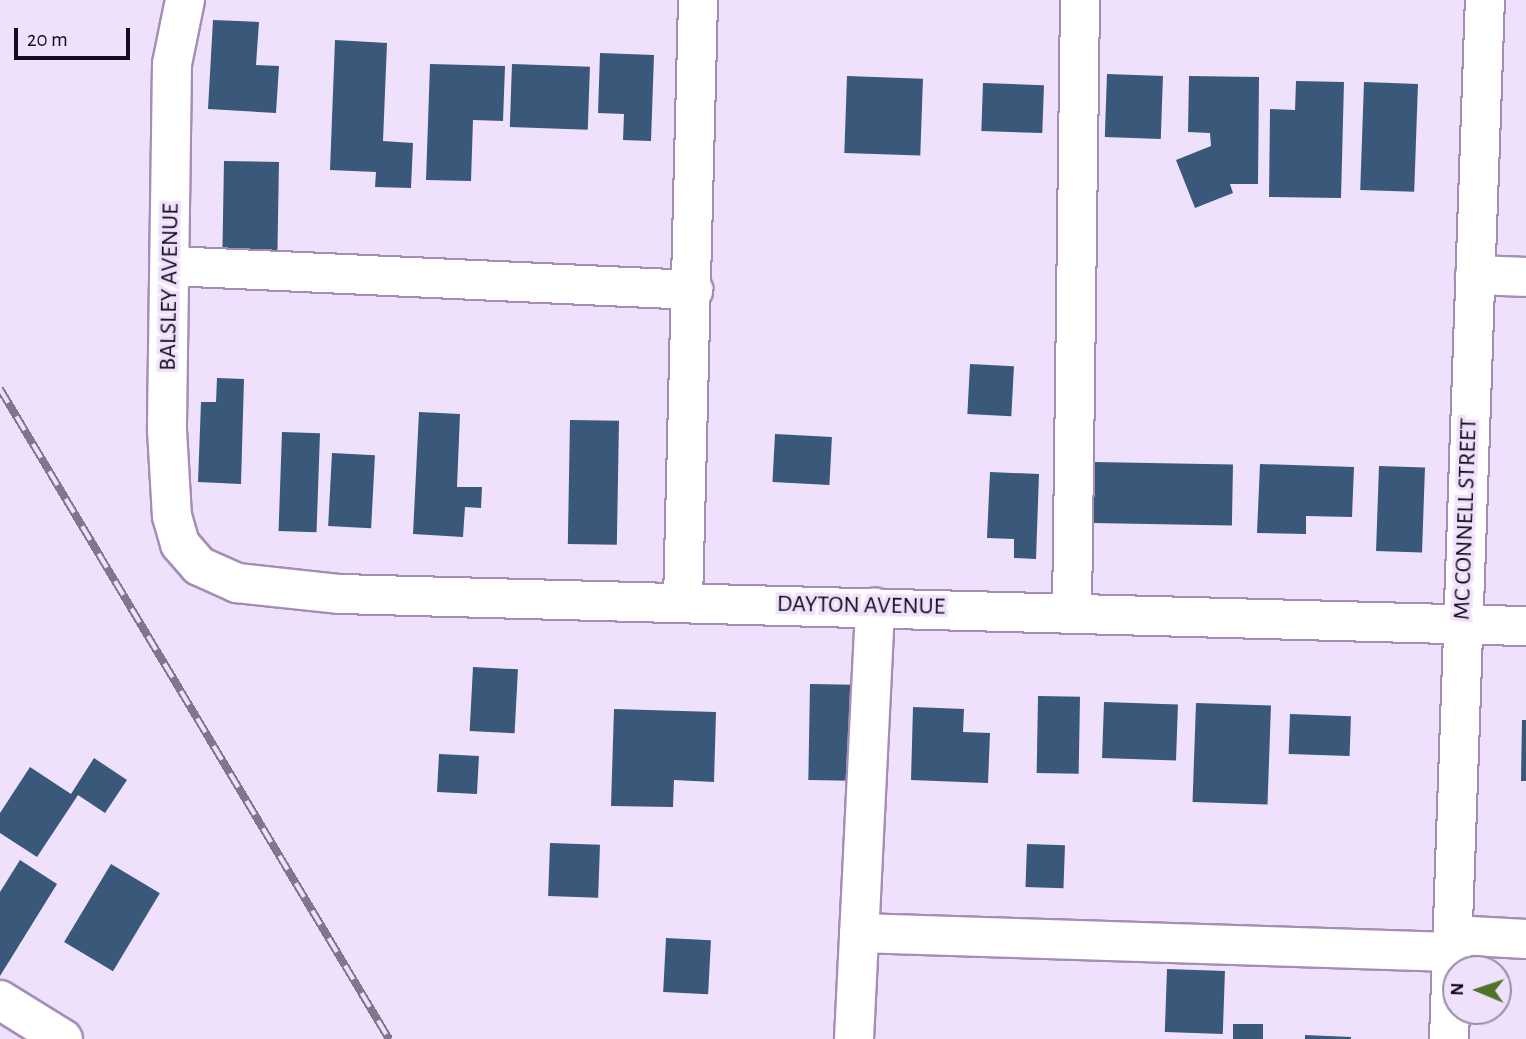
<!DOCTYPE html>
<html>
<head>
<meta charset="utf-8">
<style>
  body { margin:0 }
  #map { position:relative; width:1526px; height:1039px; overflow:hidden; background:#efe0fb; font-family:"Alegreya Sans",sans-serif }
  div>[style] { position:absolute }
  .building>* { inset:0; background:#39587a; transform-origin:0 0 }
  .roads { filter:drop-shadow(2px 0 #a58db7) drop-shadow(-2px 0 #a58db7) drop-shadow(0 2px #a58db7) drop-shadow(0 -2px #a58db7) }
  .minor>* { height:38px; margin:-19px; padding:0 19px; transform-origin:19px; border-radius:19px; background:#fff }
  .rail>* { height:8px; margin-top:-4px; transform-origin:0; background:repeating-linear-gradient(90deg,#efe0fb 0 16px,#82768b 0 32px); box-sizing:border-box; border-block:2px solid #82768b }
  span { translate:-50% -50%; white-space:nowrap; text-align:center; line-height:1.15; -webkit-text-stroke:7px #efe0fb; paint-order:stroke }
  .street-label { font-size:24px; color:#160d1c }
  .north { position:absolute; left:1442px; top:955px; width:70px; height:70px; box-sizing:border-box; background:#efe0fb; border:2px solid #988ca2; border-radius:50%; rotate:272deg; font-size:19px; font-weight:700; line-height:28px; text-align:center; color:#160d1c }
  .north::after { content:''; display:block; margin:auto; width:24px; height:32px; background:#50722a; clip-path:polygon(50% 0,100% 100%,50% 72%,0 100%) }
  .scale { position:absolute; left:14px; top:28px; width:116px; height:32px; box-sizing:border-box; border:4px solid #160d1c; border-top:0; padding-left:9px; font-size:21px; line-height:24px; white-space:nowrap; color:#160d1c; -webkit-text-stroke:5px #efe0fb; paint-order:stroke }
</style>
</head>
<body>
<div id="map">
  <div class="building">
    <i style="clip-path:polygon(213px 20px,259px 22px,256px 65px,279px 66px,276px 113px,208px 109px)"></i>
    <i style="clip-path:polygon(335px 40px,387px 43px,383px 141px,413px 143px,411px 188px,375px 187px,376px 172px,330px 170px)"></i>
    <i style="clip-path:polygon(600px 53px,654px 55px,651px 141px,623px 140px,624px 114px,598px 113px)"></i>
    <i style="clip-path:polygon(430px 64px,505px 66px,503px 121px,473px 120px,471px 181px,426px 180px)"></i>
    <i style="left:512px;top:64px;width:78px;height:63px;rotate:2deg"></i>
    <i style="left:1107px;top:74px;width:56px;height:63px;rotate:2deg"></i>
    <i style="left:847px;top:76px;width:76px;height:77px;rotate:2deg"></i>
    <i style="clip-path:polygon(1189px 76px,1259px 77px,1258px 184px,1230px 184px,1233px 193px,1195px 208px,1176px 160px,1211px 146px,1210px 133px,1188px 132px)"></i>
    <i style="clip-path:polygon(1296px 81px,1344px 82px,1341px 198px,1269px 197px,1270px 109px,1295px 110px)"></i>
    <i style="left:1364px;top:82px;width:54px;height:108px;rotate:2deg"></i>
    <i style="left:983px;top:83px;width:61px;height:48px;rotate:2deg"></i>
    <i style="left:224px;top:161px;width:55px;height:99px;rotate:1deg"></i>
    <i style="left:970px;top:364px;width:44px;height:50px;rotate:3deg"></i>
    <i style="clip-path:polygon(217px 378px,244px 379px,241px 484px,198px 482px,201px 402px,216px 402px)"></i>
    <i style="clip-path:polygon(419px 412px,460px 414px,457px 487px,482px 487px,481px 508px,465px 507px,463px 537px,413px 534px)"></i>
    <i style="left:570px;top:420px;width:49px;height:124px;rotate:1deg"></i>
    <i style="left:282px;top:432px;width:38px;height:99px;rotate:2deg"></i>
    <i style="left:775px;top:434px;width:57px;height:48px;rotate:3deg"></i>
    <i style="left:332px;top:453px;width:43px;height:73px;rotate:3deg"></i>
    <i style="left:1094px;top:462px;width:139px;height:61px;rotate:1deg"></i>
    <i style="clip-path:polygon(1260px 464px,1354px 467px,1352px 517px,1306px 516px,1306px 534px,1257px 533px)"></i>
    <i style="left:1379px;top:466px;width:46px;height:85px;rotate:2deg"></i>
    <i style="clip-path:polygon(990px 472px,1039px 474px,1036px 559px,1014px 558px,1014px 539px,987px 538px)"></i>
    <i style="left:473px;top:667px;width:45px;height:64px;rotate:3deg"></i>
    <i style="left:810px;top:684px;width:44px;height:96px;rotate:1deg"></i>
    <i style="left:1038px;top:696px;width:42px;height:77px;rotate:1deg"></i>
    <i style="left:1104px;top:702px;width:74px;height:56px;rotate:2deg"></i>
    <i style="left:1196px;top:703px;width:75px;height:99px;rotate:2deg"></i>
    <i style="clip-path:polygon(913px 707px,964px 709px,963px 732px,990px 733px,988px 783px,911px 780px)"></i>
    <i style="clip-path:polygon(614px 709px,716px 712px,714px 782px,674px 780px,673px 807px,611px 806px)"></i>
    <i style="left:1290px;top:714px;width:61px;height:40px;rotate:2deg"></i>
    <i style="clip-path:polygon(1522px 720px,1526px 720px,1526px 781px,1521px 781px)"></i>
    <i style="left:439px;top:754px;width:40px;height:38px;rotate:3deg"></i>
    <i style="clip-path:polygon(94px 758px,127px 780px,105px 813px,78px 795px,37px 857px,0 833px,0 813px,30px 767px,71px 794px)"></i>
    <i style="left:550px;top:843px;width:50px;height:53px;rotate:2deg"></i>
    <i style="left:1027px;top:844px;width:38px;height:43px;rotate:2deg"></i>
    <i style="clip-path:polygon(20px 860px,57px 884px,0 976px,0 892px)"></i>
    <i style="left:111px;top:864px;width:57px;height:91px;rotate:31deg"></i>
    <i style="left:666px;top:938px;width:45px;height:54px;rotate:3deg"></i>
    <i style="left:1167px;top:969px;width:58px;height:63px;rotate:2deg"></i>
    <i style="left:1233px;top:1024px;width:30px;height:15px"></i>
    <i style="clip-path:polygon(1305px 1035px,1351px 1037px,1351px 1039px,1305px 1039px)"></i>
  </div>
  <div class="roads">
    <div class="minor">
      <i style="left:185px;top:0;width:65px;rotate:101.5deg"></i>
      <i style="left:172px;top:64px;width:366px;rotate:90.8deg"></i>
      <i style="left:167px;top:430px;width:86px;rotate:86.7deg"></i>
      <i style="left:172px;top:516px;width:29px;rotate:74deg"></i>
      <i style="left:180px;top:544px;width:29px;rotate:49deg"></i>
      <i style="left:199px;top:566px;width:42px;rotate:24.1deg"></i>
      <i style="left:237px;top:583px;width:104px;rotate:6.1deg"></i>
      <i style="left:340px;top:594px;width:1186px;rotate:1.55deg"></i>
      <i style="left:171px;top:266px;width:523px;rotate:2.63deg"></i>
      <i style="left:1475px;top:275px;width:51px;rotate:2.2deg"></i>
      <i style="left:683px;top:601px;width:601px;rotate:-88.57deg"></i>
      <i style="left:1072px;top:611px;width:611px;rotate:-89.25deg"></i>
      <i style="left:859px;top:933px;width:593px;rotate:1.84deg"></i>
      <i style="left:1453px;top:935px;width:73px;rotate:3.1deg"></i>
      <i style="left:0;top:1000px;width:74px;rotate:31.8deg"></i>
      <i style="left:854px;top:1039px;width:432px;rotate:-87.2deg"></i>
      <i style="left:1449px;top:1039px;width:1040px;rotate:-88.02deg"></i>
    </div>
  </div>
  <div class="rail">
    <i style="left:0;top:389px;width:758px;rotate:59.1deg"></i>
  </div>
  <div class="street-label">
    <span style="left:170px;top:287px;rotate:-89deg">BALSLEY AVENUE</span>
    <span style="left:1466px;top:519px;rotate:-88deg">MC CONNELL STREET</span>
    <span style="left:861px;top:606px;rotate:1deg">DAYTON AVENUE</span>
  </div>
  <div class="north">N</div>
  <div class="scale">20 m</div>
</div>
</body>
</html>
